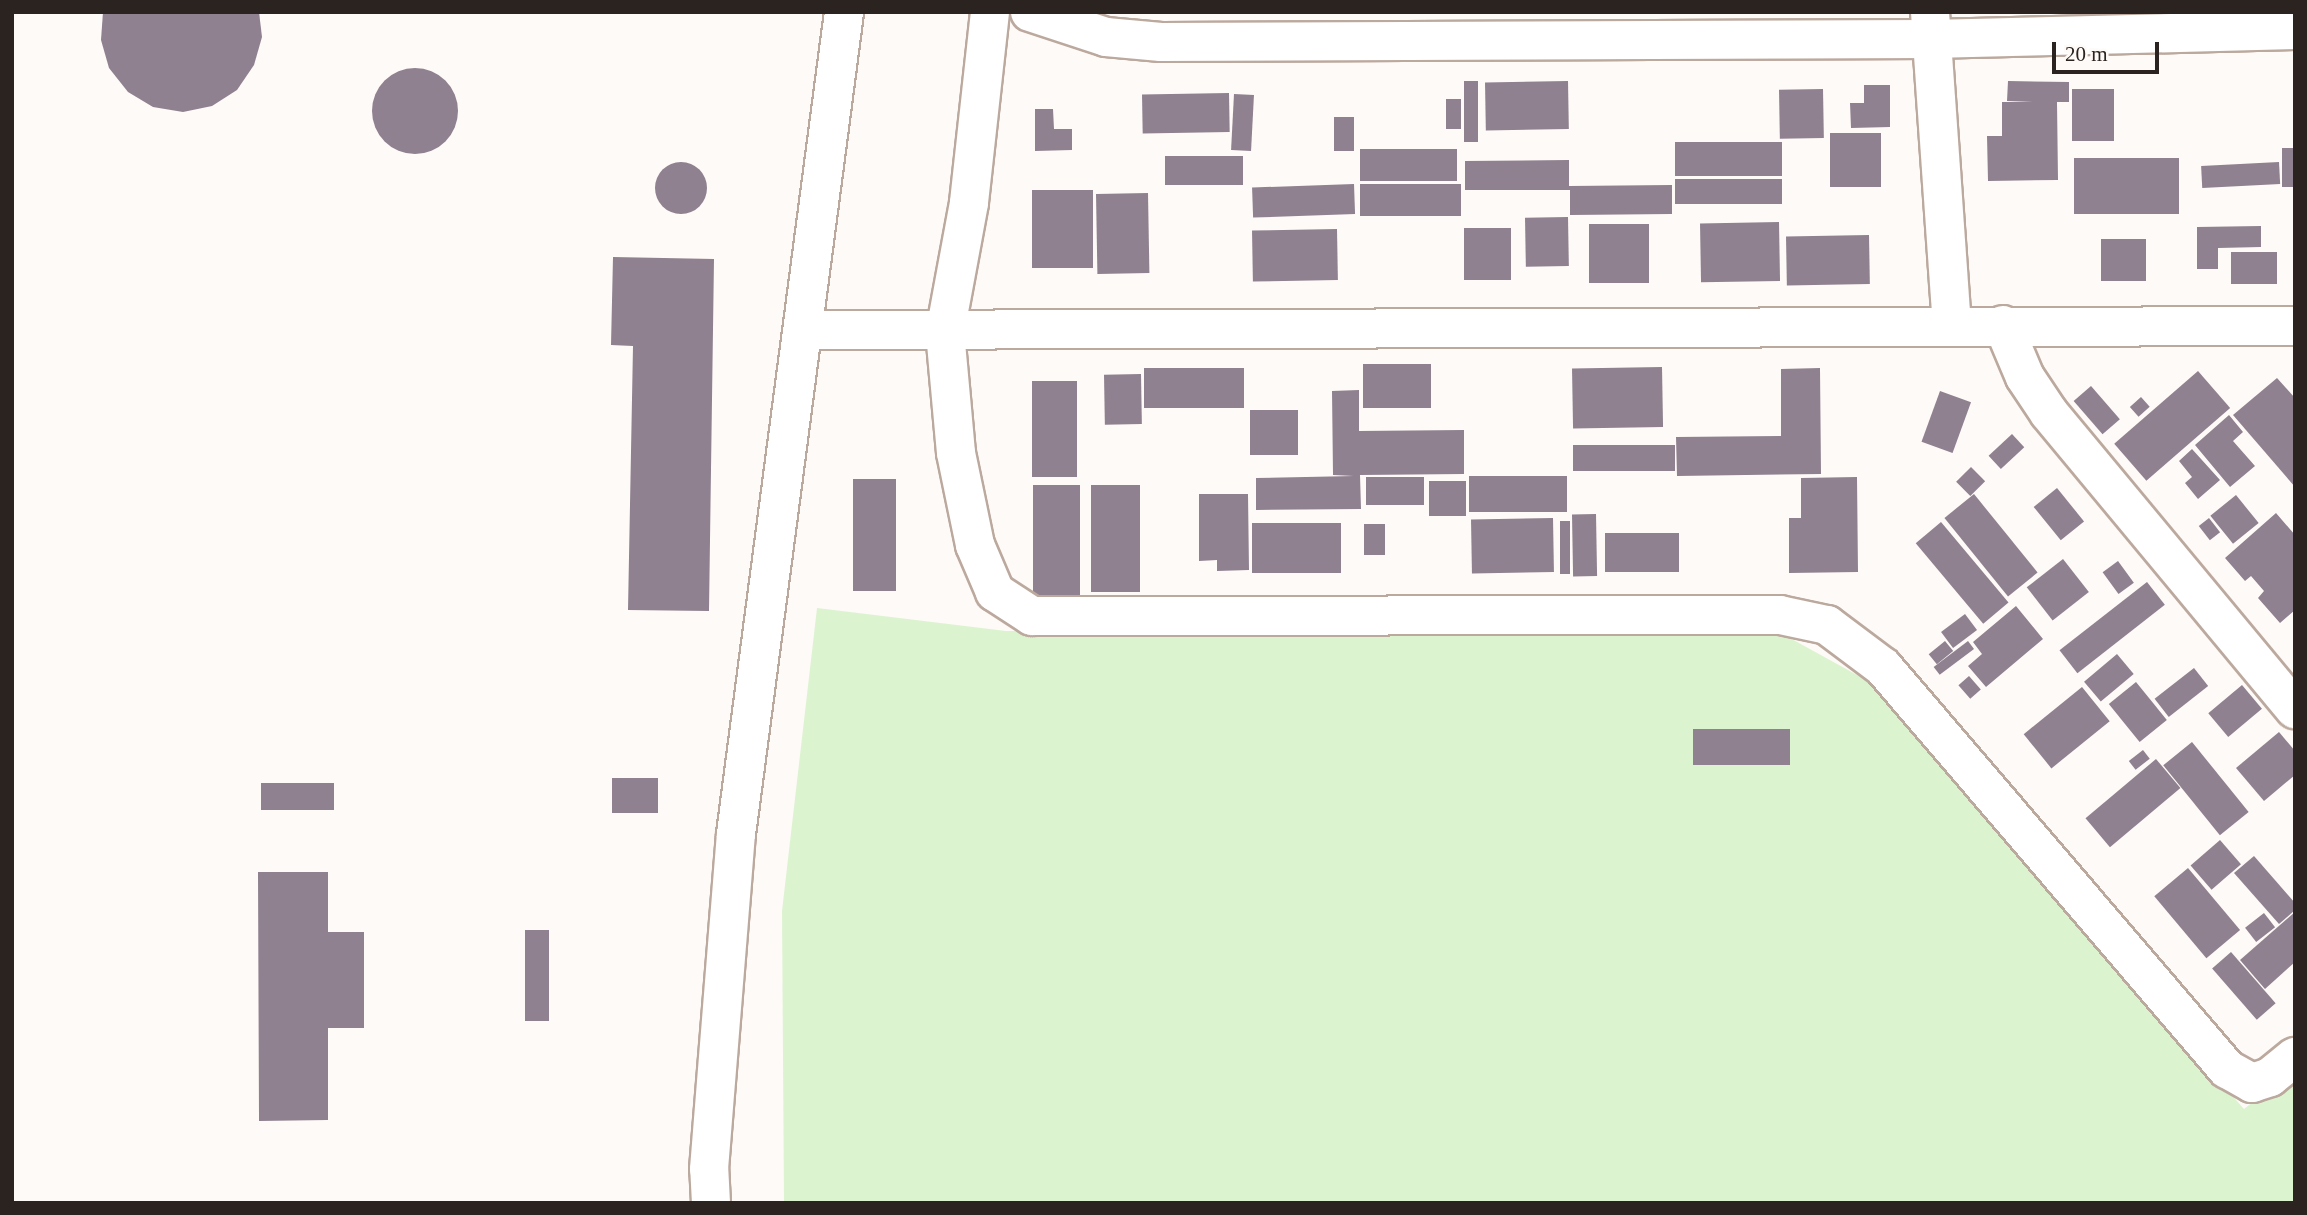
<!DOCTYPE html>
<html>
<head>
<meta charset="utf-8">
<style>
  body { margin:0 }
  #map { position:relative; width:2307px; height:1215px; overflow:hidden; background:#fefaf7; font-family:Georgia,serif }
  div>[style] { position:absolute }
  .green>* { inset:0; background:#dcf3d0 }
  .building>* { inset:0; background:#8f818f; transform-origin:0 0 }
  .round { border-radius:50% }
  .roads { filter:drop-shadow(2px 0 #bca99e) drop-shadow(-2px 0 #bca99e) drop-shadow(0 2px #bca99e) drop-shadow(0 -2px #bca99e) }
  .minor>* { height:38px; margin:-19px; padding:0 19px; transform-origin:19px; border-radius:19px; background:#fff }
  span { translate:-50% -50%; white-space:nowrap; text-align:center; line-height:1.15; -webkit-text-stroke:7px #fefaf7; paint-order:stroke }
  .frame { position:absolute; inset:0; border:14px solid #2b231f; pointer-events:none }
  .scale { position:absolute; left:2052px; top:42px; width:107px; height:32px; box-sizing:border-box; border:4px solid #2b231f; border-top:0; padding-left:9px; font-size:21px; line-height:24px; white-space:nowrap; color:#2b231f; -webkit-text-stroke:5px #fefaf7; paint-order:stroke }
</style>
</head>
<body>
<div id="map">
  <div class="green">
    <i style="clip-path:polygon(817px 608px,1006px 631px,1777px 631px,1868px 681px,2244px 1109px,2295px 1069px,2295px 1203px,784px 1203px,782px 911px)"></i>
  </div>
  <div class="building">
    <i style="clip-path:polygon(103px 12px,259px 12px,262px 37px,254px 65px,237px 90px,212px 106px,183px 112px,153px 107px,128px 92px,109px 68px,101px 40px)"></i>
    <i class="round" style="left:372px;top:68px;width:86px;height:86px"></i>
    <i style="left:1464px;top:81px;width:14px;height:61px"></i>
    <i style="left:1568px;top:81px;width:48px;height:83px;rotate:89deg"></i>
    <i style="clip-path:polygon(2008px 81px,2069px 82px,2069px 102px,2057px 102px,2058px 180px,1988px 181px,1987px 136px,2002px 136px,2002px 102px,2033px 102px,2007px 101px)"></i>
    <i style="clip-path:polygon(1864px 85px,1890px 85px,1890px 127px,1851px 128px,1850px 103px,1864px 103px)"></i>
    <i style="left:1823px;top:89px;width:49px;height:44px;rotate:89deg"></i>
    <i style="left:2114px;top:89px;width:52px;height:42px;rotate:90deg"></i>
    <i style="left:1229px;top:93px;width:39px;height:87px;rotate:89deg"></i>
    <i style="left:1234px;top:94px;width:20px;height:56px;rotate:3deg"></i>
    <i style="left:1461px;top:99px;width:30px;height:15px;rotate:90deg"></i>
    <i style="clip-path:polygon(1035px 109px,1053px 109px,1054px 129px,1072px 129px,1072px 150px,1035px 151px)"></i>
    <i style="left:1354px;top:117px;width:34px;height:20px;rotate:90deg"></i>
    <i style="left:1881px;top:133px;width:54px;height:51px;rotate:90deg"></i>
    <i style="left:1782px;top:142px;width:34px;height:107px;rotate:90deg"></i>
    <i style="left:2295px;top:148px;width:39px;height:13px;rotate:90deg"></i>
    <i style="left:1457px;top:149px;width:32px;height:97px;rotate:90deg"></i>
    <i style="left:1165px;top:156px;width:78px;height:29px"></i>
    <i style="left:2179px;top:158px;width:56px;height:105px;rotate:90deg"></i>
    <i style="clip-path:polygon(1569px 160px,1569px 186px,1672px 185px,1672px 214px,1570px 215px,1570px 190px,1465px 190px,1465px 161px)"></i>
    <i style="left:2279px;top:162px;width:22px;height:78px;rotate:87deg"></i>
    <i class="round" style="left:655px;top:162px;width:52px;height:52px"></i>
    <i style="left:1782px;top:179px;width:25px;height:107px;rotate:90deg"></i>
    <i style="left:1354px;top:184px;width:30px;height:102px;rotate:88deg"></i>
    <i style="left:1461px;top:184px;width:32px;height:101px;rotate:90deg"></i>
    <i style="left:1032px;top:190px;width:61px;height:78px"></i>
    <i style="left:1148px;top:193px;width:80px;height:52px;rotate:89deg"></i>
    <i style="left:1568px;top:217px;width:49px;height:43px;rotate:89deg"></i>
    <i style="left:1779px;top:222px;width:59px;height:79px;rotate:89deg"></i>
    <i style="left:1589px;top:224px;width:60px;height:59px"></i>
    <i style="clip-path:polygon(2261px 226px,2261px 247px,2218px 248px,2218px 269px,2197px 269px,2197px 227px)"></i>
    <i style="left:1464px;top:228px;width:47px;height:52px"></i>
    <i style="left:1337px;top:229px;width:51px;height:85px;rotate:89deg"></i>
    <i style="left:1869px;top:235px;width:49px;height:83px;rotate:89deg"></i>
    <i style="left:2101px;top:239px;width:45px;height:42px"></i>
    <i style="left:2231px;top:252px;width:46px;height:32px"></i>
    <i style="clip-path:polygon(613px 257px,714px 259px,709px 611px,628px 610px,633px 346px,611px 345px)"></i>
    <i style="left:1363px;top:364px;width:68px;height:44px"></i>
    <i style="left:1662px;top:367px;width:60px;height:90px;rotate:89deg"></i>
    <i style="left:1244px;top:368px;width:40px;height:100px;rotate:90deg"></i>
    <i style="clip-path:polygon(1820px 368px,1821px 474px,1677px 476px,1676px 437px,1781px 436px,1781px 369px)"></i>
    <i style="left:2198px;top:371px;width:49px;height:111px;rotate:49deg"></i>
    <i style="left:1141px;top:374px;width:50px;height:37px;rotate:89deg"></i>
    <i style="clip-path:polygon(2277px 378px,2295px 398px,2295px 487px,2233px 415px)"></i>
    <i style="left:1077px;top:381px;width:96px;height:45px;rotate:90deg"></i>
    <i style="left:2091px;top:386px;width:44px;height:23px;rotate:49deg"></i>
    <i style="clip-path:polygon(1359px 390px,1359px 431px,1464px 430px,1464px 474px,1360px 475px,1361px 509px,1256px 510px,1256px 478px,1354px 476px,1333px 475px,1332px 391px)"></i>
    <i style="left:1940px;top:391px;width:33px;height:54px;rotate:20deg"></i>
    <i style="left:2141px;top:397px;width:13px;height:15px;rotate:48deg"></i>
    <i style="left:1298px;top:410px;width:45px;height:48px;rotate:90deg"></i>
    <i style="clip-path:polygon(2229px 415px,2243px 432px,2233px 441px,2255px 466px,2230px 487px,2195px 445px)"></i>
    <i style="left:2012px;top:434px;width:18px;height:32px;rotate:47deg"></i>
    <i style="left:1675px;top:445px;width:26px;height:102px;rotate:90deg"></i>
    <i style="clip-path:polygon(2192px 449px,2220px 480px,2198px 499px,2185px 483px,2192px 477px,2179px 461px)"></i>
    <i style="left:1971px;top:467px;width:20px;height:21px;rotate:45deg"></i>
    <i style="left:1567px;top:476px;width:36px;height:98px;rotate:90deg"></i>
    <i style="left:1424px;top:477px;width:28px;height:58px;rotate:90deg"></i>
    <i style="clip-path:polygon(1857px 477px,1858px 572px,1789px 573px,1789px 518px,1801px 518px,1801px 478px)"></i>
    <i style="left:853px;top:479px;width:43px;height:112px"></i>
    <i style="left:1429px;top:481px;width:37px;height:35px"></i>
    <i style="left:1033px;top:485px;width:47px;height:110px"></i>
    <i style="left:1091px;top:485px;width:49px;height:107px"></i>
    <i style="left:2057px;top:488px;width:43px;height:30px;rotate:51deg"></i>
    <i style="clip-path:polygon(1199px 494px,1248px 494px,1249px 570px,1217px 571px,1217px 560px,1199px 561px)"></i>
    <i style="left:1974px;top:494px;width:101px;height:38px;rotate:51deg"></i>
    <i style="left:2236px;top:495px;width:36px;height:33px;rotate:51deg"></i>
    <i style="clip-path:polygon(2276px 513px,2295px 535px,2295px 610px,2280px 623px,2258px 598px,2264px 591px,2251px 576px,2245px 581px,2225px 558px)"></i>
    <i style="left:1596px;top:514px;width:62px;height:24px;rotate:89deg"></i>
    <i style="left:1553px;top:518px;width:54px;height:82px;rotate:89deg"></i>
    <i style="left:2209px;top:518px;width:18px;height:13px;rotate:52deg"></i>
    <i style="left:1560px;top:521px;width:10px;height:53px"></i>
    <i style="left:1941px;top:522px;width:105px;height:33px;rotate:50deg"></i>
    <i style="left:1341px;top:523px;width:50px;height:89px;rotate:90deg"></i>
    <i style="left:1364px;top:524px;width:21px;height:31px"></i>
    <i style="left:1679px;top:533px;width:39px;height:74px;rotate:90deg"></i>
    <i style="left:2063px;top:559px;width:42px;height:46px;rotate:52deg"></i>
    <i style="left:2118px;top:561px;width:27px;height:19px;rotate:54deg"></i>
    <i style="left:2147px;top:582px;width:29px;height:111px;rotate:52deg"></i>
    <i style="clip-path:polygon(2016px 606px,2043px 639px,1986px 687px,1968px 666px,1982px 654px,1973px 642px)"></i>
    <i style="left:1965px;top:614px;width:20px;height:30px;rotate:53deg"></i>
    <i style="left:1945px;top:641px;width:13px;height:21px;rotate:51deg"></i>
    <i style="left:1968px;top:641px;width:10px;height:43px;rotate:53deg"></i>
    <i style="left:2117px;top:654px;width:26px;height:43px;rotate:50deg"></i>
    <i style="left:2194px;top:668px;width:23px;height:50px;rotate:52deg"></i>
    <i style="left:1969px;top:676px;width:18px;height:14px;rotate:49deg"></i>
    <i style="left:2136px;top:682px;width:49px;height:35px;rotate:51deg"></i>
    <i style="left:2242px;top:685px;width:31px;height:44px;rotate:50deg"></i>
    <i style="left:2082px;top:687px;width:44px;height:75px;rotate:51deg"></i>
    <i style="left:1693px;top:729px;width:97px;height:36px"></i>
    <i style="clip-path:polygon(2279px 732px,2295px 751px,2295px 775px,2264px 801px,2236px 768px)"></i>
    <i style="left:2192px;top:742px;width:90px;height:37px;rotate:51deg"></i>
    <i style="left:2143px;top:750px;width:11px;height:18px;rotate:52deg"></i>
    <i style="left:2156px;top:759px;width:38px;height:92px;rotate:50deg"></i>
    <i style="left:658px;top:778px;width:35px;height:46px;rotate:90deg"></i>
    <i style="left:334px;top:783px;width:27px;height:73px;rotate:90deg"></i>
    <i style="left:2220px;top:840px;width:32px;height:39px;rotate:49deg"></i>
    <i style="clip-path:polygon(2254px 856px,2295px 903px,2295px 910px,2279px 924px,2234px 873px)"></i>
    <i style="left:2188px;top:868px;width:81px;height:44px;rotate:50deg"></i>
    <i style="clip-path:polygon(258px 872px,328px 872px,328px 932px,364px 932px,364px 1028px,328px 1028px,328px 1120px,259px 1121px)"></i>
    <i style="clip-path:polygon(2295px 912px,2295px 962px,2265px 989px,2240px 960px)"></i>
    <i style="left:2264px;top:913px;width:18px;height:24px;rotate:52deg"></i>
    <i style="left:549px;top:930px;width:91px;height:24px;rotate:90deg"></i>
    <i style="left:2231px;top:952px;width:68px;height:25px;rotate:49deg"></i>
  </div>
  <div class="roads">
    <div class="minor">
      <i style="left:990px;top:12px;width:192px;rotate:96.3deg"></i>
      <i style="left:969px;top:203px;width:131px;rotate:100.5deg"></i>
      <i style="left:945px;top:332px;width:121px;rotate:84.8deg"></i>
      <i style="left:956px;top:453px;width:94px;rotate:78.3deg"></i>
      <i style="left:975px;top:545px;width:51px;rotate:66.9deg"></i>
      <i style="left:995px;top:592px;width:44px;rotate:33deg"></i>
      <i style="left:1032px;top:616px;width:748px;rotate:-0.08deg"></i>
      <i style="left:1780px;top:615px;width:48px;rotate:12deg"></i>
      <i style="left:1827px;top:625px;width:70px;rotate:36.9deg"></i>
      <i style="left:1883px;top:667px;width:529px;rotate:49.45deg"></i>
      <i style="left:2227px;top:1069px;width:29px;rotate:29deg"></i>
      <i style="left:2252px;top:1083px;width:19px;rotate:-18deg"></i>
      <i style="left:2270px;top:1077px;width:32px;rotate:-39deg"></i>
      <i style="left:1030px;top:12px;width:80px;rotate:18.2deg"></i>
      <i style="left:1106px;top:37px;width:55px;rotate:5.2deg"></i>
      <i style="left:1161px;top:42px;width:770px;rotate:-0.22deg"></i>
      <i style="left:1931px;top:39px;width:364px;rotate:-1.4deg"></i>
      <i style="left:1930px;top:12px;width:313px;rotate:86deg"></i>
      <i style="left:2003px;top:325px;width:56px;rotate:67.1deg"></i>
      <i style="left:2025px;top:377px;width:43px;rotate:56.3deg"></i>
      <i style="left:2049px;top:413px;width:385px;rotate:50.3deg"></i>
      <i style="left:806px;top:330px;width:1489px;rotate:-0.15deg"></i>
      <i style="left:711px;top:1203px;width:34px;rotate:-93deg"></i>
      <i style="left:709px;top:1169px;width:336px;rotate:-85.4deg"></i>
      <i style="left:736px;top:834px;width:829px;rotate:-82.51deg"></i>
    </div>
  </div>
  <div class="frame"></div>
  <div class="scale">20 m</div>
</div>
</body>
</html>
